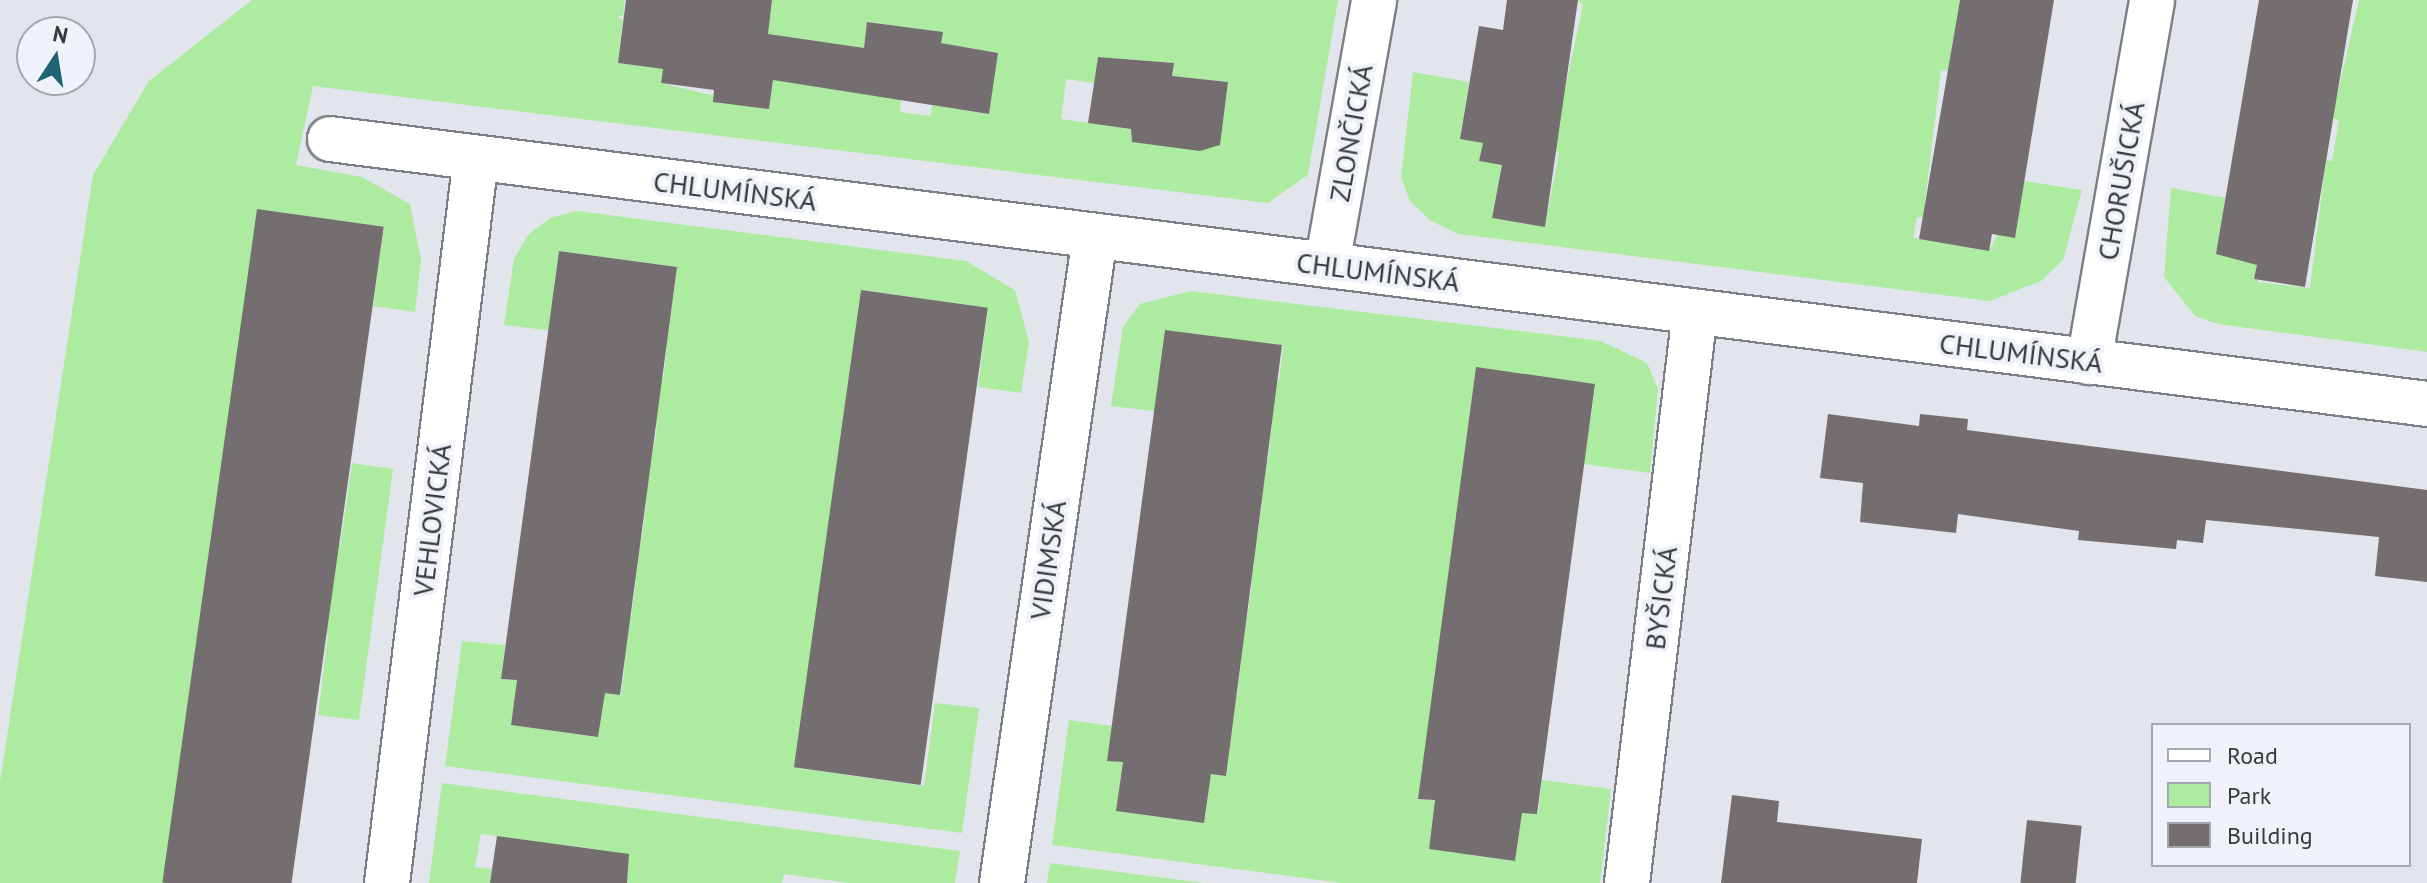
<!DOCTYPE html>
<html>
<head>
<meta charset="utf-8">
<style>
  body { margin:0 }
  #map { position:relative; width:2427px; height:883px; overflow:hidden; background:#e2e5ec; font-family:"PT Sans",sans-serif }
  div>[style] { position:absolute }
  .green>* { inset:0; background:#adeba1 }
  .building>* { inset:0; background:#756e71; transform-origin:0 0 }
  .roads { filter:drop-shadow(2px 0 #7c7f85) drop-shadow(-2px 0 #7c7f85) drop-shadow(0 2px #7c7f85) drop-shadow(0 -2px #7c7f85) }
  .minor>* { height:44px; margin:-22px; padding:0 22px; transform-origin:22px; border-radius:22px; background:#fff }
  span { translate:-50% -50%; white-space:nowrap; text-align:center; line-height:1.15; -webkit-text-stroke:8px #eff3f9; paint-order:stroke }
  .street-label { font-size:28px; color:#37393b }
  .legend { position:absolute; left:2151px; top:723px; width:260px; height:144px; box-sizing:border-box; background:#eff3f9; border:2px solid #a5a9ad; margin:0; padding:10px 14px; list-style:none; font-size:24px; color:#37393b }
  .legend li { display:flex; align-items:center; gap:16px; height:40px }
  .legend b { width:40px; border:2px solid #a5a9ad }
  .north { position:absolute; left:16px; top:16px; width:80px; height:80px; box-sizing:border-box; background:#eff3f9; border:2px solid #a5a9ad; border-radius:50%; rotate:12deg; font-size:22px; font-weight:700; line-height:32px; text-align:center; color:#37393b }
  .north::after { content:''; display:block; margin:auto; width:28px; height:36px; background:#1d6573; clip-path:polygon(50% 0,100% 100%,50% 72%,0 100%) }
</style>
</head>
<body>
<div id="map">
  <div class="green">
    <i style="clip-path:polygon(evenodd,252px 0,625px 0,623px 16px,617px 16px,623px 20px,618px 63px,663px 69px,661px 83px,769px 109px,777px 48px,766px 46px,772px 0,1338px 0,1308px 175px,1268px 203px,313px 86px,296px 165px,362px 177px,410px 204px,421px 260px,415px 312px,373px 306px,384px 227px,257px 209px,340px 547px,352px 463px,393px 469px,359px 720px,318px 715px,328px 633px,203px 616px,166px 883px,0 883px,0 782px,93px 175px,149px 81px,252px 0,868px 22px,942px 32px,941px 43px,997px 53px,989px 114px,932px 105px,930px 116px,900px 112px,901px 98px,864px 48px,868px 22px,252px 0,1098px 57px,1174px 63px,1172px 76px,1228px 82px,1220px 145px,1132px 142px,1131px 129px,1061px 119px,1066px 79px,1094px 83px,1098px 57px)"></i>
    <i style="clip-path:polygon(1577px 0,1960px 0,1948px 71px,1941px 70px,1923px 218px,1917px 217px,1913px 238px,1989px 251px,2024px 181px,2082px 190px,2063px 260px,2041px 281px,1990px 301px,1458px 234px,1431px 221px,1410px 201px,1401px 177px,1413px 72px,1469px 82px,1460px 138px,1483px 143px,1479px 161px,1502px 165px,1492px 218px,1545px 227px,1559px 152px,1552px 150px,1583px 5px)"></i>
    <i style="clip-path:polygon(2359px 0,2427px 0,2427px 352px,2218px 324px,2195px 316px,2164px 277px,2171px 188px,2226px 198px,2216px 254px,2257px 261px,2258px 282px,2310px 288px,2326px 160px,2332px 161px,2339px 120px,2332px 118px)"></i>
    <i style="clip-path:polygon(577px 211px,966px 261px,1015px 290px,1029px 342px,1021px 393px,978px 387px,988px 308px,862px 290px,797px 768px,924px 786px,935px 703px,979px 708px,962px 833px,445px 766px,462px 641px,505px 645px,501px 679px,517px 680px,511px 725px,598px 737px,605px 693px,621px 695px,625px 662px,610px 659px,631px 617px,636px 582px,620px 581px,626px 536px,642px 538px,646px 504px,636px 456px,652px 458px,657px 425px,641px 422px,647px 377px,663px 379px,667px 346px,651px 344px,658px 296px,673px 298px,677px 267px,559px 251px,554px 285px,570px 287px,564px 332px,504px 325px,514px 259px,528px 235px,550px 218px)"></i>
    <i style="clip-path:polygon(1191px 291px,1601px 341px,1647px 363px,1658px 389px,1650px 473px,1569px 462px,1575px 418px,1591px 419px,1595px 384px,1476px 368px,1419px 799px,1435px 800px,1429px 849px,1515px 861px,1522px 813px,1538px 814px,1542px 780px,1611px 789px,1600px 883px,1342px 883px,1052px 845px,1069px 720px,1112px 726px,1107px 760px,1123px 762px,1117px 811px,1204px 823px,1211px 774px,1226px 775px,1230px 742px,1215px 739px,1237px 696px,1241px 663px,1225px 660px,1231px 616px,1247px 617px,1252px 585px,1236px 582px,1242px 537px,1257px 539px,1262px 506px,1246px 503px,1252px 458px,1268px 460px,1272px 426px,1257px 424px,1263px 379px,1279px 381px,1283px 346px,1165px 331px,1170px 413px,1111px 406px,1123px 327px,1140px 304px)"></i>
    <i style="clip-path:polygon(442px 783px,960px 851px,955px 883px,849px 883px,784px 874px,782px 883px,596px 883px,600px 850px,481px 834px,475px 867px,492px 869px,490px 883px,429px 883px)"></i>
    <i style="clip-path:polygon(1050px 863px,1204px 883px,1047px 883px)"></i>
  </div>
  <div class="building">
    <i style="clip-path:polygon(626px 0,772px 0,768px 34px,864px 48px,867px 22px,943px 32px,941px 43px,998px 53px,989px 114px,773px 80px,769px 109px,713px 102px,714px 90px,661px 83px,663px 69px,618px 63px)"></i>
    <i style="clip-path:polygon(1507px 0,1578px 0,1545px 227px,1492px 218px,1502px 165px,1479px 161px,1483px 143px,1460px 139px,1479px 26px,1503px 30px)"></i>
    <i style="clip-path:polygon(1960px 0,2054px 0,2015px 238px,1992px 234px,1989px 251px,1919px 239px)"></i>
    <i style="clip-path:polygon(2259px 0,2353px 0,2305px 287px,2254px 279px,2257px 265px,2216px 254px)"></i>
    <i style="clip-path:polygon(1098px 57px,1174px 63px,1172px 76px,1228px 82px,1220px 145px,1200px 151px,1132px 142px,1131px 129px,1088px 123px)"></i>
    <i style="left:257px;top:209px;width:128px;height:680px;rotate:8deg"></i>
    <i style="clip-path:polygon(559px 251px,677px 267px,620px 695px,605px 693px,598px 737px,511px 725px,517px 680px,501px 679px)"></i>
    <i style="left:861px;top:290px;width:128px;height:482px;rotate:8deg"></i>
    <i style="clip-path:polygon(1165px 330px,1282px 345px,1226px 776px,1211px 774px,1204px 823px,1116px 811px,1123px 762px,1107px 761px)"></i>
    <i style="clip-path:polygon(1476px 367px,1595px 384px,1537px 814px,1522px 813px,1515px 861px,1429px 849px,1435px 800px,1418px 799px)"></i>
    <i style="clip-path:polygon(1828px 414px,1919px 426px,1920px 414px,1968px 419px,1967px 430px,2427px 490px,2427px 582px,2375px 576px,2379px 537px,2206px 520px,2203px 543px,2177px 540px,2176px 549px,2078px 540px,2079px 531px,1958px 514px,1956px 533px,1860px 522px,1863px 483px,1820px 478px)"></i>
    <i style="clip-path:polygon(1732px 795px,1779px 801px,1777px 822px,1922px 839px,1917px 883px,1721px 883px)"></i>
    <i style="left:2027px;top:820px;width:55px;height:63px;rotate:6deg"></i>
    <i style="clip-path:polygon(497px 836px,629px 854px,627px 883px,490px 883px)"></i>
  </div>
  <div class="roads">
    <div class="minor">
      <i style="left:330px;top:139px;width:2114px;rotate:7.2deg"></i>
      <i style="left:1327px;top:265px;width:269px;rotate:-79.9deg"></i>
      <i style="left:2089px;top:362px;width:367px;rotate:-80.1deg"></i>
      <i style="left:387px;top:883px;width:730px;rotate:-83deg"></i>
      <i style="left:1002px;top:883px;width:654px;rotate:-81.82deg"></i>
      <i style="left:1627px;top:883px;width:575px;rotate:-83.21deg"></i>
    </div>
  </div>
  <div class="street-label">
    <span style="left:1351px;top:133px;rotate:-80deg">ZLONČICKÁ</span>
    <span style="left:2121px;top:181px;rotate:-80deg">CHORUŠICKÁ</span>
    <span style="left:735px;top:191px;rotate:7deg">CHLUMÍNSKÁ</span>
    <span style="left:1378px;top:272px;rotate:7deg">CHLUMÍNSKÁ</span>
    <span style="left:2021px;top:353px;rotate:7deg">CHLUMÍNSKÁ</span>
    <span style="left:432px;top:520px;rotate:-83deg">VEHLOVICKÁ</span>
    <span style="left:1048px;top:560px;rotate:-82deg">VIDIMSKÁ</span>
    <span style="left:1661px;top:598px;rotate:-83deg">BYŠICKÁ</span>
  </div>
  <ul class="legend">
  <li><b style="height:10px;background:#fff"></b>Road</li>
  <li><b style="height:22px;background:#adeba1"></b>Park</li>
  <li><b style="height:22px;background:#756e71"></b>Building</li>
  </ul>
  <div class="north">N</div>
</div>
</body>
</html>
